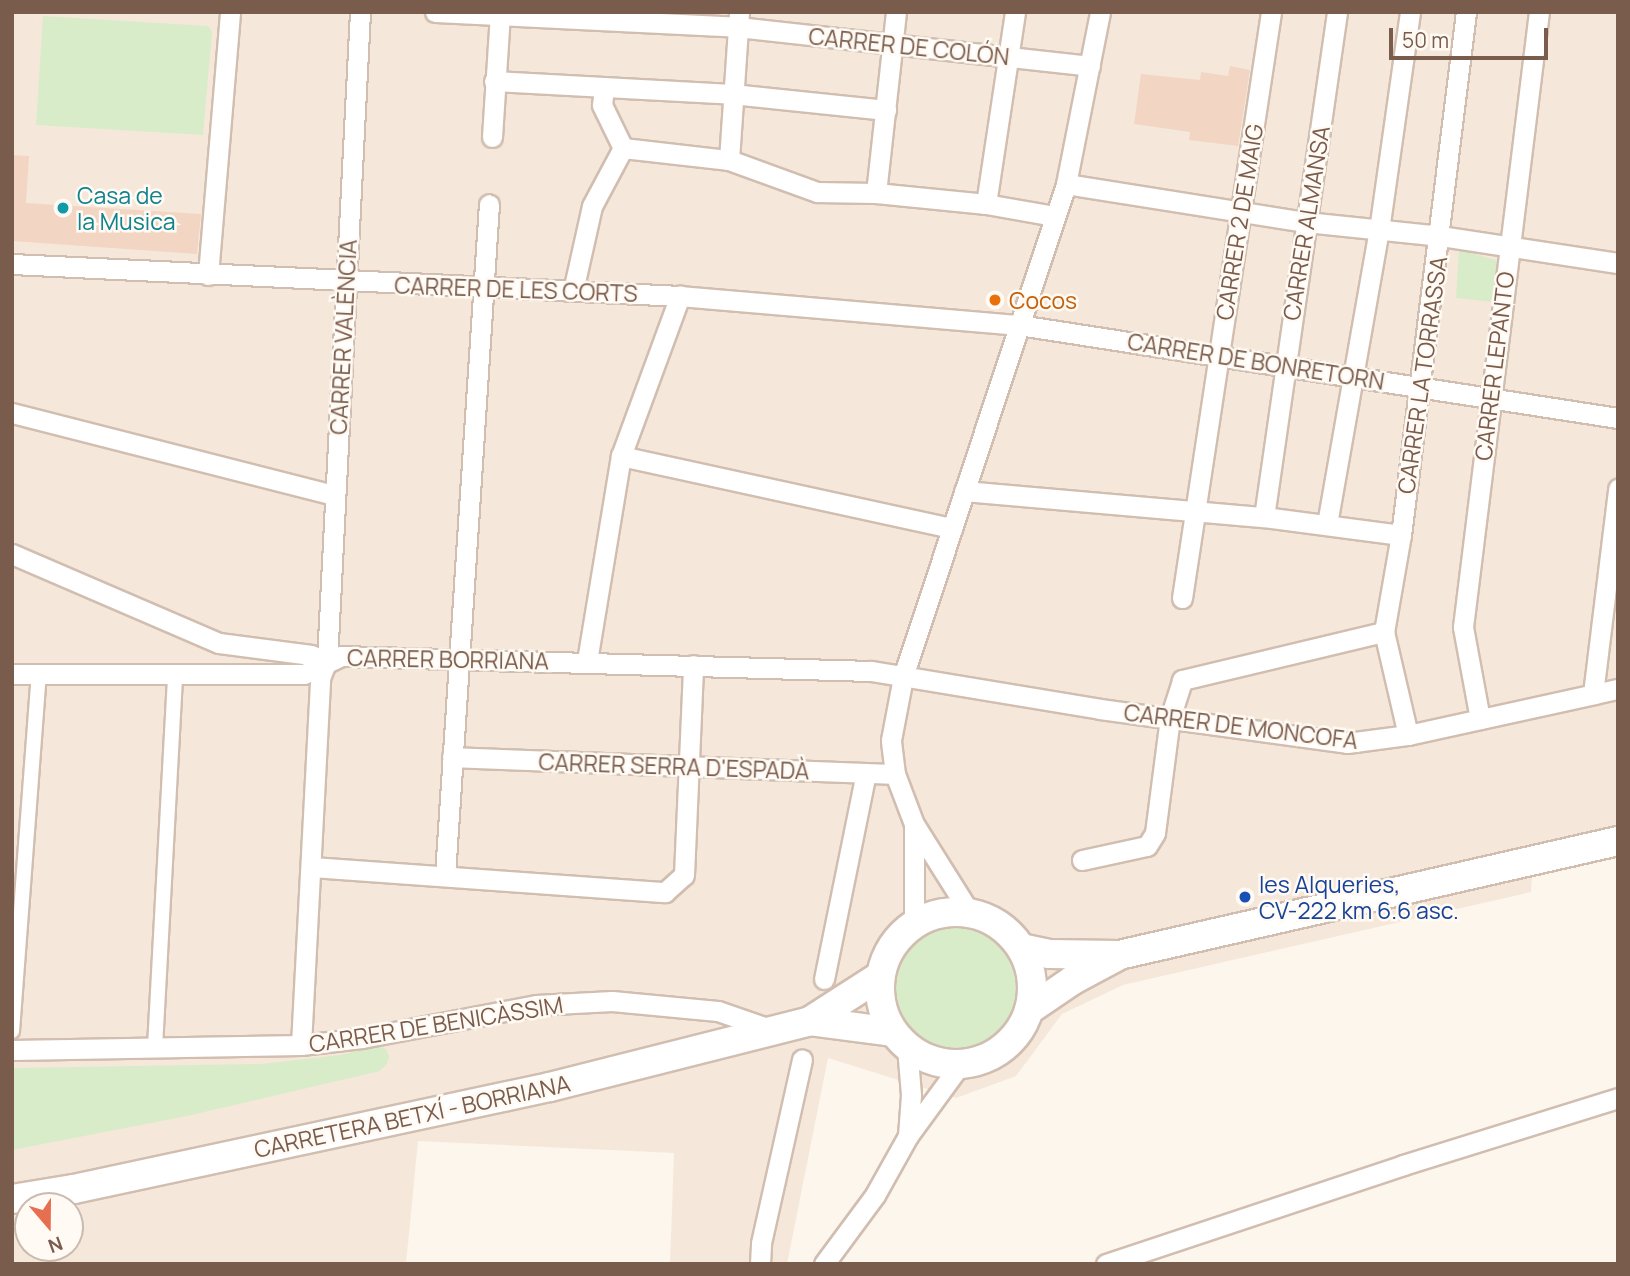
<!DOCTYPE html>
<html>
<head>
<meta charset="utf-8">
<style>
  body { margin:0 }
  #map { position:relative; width:1630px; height:1276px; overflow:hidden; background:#fdf6ec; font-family:Manrope,sans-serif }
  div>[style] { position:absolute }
  .residential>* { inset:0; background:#f5e8da }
  .green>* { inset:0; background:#d8ecc9 }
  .round { border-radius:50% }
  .building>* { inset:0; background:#f3d5c3 }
  .roads { filter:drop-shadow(2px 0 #d1beb0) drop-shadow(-2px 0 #d1beb0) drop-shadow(0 2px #d1beb0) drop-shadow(0 -2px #d1beb0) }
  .pedestrian>* { height:14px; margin:-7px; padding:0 7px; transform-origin:7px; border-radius:7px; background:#fff }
  .minor>* { height:19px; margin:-9.5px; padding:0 9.5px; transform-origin:9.5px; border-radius:9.5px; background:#fff }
  .secondary>* { height:28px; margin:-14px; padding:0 14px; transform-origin:14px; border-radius:14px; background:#fff }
  .secondary>.ring { margin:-14px; padding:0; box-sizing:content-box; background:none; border:28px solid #fff; border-radius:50% }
  .dots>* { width:19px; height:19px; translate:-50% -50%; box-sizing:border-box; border:4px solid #fffaf3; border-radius:50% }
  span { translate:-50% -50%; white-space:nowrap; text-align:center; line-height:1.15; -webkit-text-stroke:5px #fffaf3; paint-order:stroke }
  .street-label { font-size:23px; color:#7a5c4d }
  .culture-label { font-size:23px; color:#0d838f }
  .left { translate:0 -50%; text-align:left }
  .food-label { font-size:23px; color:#c56008 }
  .transit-label { font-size:23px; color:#164399 }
  .frame { position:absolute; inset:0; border:14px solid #7a5c4d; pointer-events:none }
  .north { position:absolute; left:14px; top:1192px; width:70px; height:70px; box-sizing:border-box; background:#fffaf3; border:2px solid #cabbb1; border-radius:50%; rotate:160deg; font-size:19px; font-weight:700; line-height:28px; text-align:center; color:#7a5c4d }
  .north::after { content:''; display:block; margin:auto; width:24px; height:32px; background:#e76f51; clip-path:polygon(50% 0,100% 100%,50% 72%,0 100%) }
  .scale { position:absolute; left:1389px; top:28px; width:159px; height:32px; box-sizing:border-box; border:4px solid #7a5c4d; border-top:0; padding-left:9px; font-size:21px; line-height:24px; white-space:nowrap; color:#7a5c4d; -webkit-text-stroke:5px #fffaf3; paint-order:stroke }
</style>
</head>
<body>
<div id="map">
  <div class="residential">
    <i style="clip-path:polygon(evenodd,12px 12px,1618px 12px,1618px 856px,1532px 875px,1531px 892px,1123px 985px,1062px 1014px,1016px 1076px,956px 1098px,828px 1058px,787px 1264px,670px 1264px,674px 1153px,418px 1141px,406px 1264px,12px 1264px,12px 12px,28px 1206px,70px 1206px,70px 1248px,28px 1248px,28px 1206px)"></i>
  </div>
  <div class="green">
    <i style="clip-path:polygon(43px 16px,208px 26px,212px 32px,203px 135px,36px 125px)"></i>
    <i style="clip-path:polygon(1459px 249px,1508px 264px,1501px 303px,1456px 298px)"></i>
    <i class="round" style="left:893px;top:925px;width:128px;height:128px"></i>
    <i style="clip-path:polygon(378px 1046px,386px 1049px,389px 1056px,387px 1064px,380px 1071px,187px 1116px,12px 1150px,12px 1068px,261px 1064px,341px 1055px)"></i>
  </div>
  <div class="building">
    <i style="clip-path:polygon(1230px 66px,1250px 70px,1238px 146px,1189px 140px,1190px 132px,1134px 124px,1141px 74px,1200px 80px,1201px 72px,1228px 76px)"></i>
    <i style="clip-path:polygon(12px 155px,29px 156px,26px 203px,201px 214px,197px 254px,12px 241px)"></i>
  </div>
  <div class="roads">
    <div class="pedestrian">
      <i style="left:12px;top:1031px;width:358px;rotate:-85.7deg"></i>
      <i style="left:155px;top:1047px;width:374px;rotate:-86.9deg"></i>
    </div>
    <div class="minor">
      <i style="left:435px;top:12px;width:303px;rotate:2.8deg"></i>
      <i style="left:738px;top:27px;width:354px;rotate:6.3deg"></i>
      <i style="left:494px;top:81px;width:238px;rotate:3.1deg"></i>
      <i style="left:732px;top:94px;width:155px;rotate:5.9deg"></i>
      <i style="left:604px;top:87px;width:18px;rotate:96deg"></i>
      <i style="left:602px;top:105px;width:48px;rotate:64deg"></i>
      <i style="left:492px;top:137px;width:125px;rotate:-86.3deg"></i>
      <i style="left:729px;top:160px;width:148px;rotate:-86.1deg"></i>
      <i style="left:1066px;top:184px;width:243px;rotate:9deg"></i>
      <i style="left:1306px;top:222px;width:136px;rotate:5.9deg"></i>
      <i style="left:1441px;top:236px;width:179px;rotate:8.7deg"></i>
      <i style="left:876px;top:193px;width:182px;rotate:-83.7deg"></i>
      <i style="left:986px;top:204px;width:194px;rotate:-81.4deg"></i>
      <i style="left:12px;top:264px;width:669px;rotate:2.74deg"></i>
      <i style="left:680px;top:296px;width:340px;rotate:4.9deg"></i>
      <i style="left:1019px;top:325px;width:606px;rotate:8.83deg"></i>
      <i style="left:208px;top:275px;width:264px;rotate:-85.2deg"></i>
      <i style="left:573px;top:291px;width:87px;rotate:-77.4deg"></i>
      <i style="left:592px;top:206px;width:66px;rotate:-61.9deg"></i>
      <i style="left:623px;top:148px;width:107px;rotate:6.5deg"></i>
      <i style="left:729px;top:160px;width:94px;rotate:20deg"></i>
      <i style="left:817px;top:192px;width:59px;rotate:1deg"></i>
      <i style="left:876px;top:193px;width:111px;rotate:5.7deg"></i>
      <i style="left:986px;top:204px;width:70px;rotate:9.9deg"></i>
      <i style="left:12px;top:413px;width:332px;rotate:14.3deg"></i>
      <i style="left:621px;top:456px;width:339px;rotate:12.3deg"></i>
      <i style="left:964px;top:491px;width:301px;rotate:5deg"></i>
      <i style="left:1264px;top:517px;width:138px;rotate:7.5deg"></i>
      <i style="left:1264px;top:517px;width:510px;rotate:-81.77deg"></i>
      <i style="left:1327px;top:524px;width:299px;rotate:-80deg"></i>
      <i style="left:1379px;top:230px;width:220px;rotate:-81.9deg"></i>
      <i style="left:12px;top:554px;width:225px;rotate:23.3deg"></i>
      <i style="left:219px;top:643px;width:93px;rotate:7.4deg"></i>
      <i style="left:311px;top:655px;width:17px;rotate:21deg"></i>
      <i style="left:1182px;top:598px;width:593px;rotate:-81.36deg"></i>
      <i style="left:587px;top:661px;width:208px;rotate:-80.6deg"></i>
      <i style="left:621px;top:456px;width:171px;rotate:-69.8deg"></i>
      <i style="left:12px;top:674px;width:292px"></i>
      <i style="left:304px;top:674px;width:41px;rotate:-25.9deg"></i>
      <i style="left:341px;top:656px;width:530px;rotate:1.62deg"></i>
      <i style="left:871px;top:671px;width:232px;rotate:9.4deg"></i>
      <i style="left:1100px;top:709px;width:249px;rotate:7.8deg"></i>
      <i style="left:1347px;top:743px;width:62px;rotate:-7.5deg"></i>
      <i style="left:1408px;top:735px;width:215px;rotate:-12.4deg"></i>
      <i style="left:1593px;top:694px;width:207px;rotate:-83deg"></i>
      <i style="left:1480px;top:719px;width:94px;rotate:-100.5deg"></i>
      <i style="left:1463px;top:627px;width:620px;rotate:-82.96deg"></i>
      <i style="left:1408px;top:735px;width:106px;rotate:-103.1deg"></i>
      <i style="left:1384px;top:632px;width:98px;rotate:-80.1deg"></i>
      <i style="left:1401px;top:535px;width:527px;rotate:-82.92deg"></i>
      <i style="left:452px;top:757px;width:443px;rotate:2.2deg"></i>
      <i style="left:1082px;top:860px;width:66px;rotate:-12.2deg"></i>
      <i style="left:1147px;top:846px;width:15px;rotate:-58deg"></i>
      <i style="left:1155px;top:833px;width:116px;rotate:-82.6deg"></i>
      <i style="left:1170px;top:718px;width:40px;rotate:-72deg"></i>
      <i style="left:1182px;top:680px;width:208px;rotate:-13.4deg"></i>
      <i style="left:312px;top:867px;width:354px;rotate:4.1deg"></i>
      <i style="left:665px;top:892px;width:25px;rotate:-42deg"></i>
      <i style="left:684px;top:875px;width:210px;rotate:-87.5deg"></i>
      <i style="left:445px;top:875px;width:672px;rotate:-86.25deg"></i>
      <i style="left:970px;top:913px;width:105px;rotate:-122.2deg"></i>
      <i style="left:914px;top:824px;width:53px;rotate:-110.8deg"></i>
      <i style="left:895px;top:774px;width:34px;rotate:-97deg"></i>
      <i style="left:891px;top:740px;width:64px;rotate:-79.2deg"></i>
      <i style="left:903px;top:677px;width:519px;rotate:-71.7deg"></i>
      <i style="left:1066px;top:184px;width:175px;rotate:-78.8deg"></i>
      <i style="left:914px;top:924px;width:99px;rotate:-90deg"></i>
      <i style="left:824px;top:979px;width:210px;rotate:-78.5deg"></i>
      <i style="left:301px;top:1045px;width:367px;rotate:-87deg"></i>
      <i style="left:320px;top:678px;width:18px;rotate:-68deg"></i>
      <i style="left:327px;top:661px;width:650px;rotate:-87.09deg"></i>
      <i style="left:907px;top:1047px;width:48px;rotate:85.2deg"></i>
      <i style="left:911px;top:1095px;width:41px;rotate:94.2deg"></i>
      <i style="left:12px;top:1050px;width:289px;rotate:-1deg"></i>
      <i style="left:301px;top:1045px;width:61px;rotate:-6.5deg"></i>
      <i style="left:362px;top:1038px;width:177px;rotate:-10.7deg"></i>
      <i style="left:536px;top:1005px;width:76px;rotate:-3deg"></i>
      <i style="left:612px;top:1001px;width:106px;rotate:5.4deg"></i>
      <i style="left:718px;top:1011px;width:58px;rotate:19.1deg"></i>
      <i style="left:760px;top:1264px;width:21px;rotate:-87deg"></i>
      <i style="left:761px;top:1243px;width:188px;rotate:-77.4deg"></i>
      <i style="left:824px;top:1264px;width:86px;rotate:-53.5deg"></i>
      <i style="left:875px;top:1195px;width:68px;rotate:-60.8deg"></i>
      <i style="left:908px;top:1136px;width:88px;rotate:-53.8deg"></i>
      <i style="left:1106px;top:1264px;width:313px;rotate:-18.4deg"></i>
      <i style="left:1403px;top:1165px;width:225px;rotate:-17.3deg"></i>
    </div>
    <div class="secondary">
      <i class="ring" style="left:880px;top:912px;width:124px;height:124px"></i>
      <i style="left:1021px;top:948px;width:29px;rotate:12deg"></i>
      <i style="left:1049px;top:954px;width:70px;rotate:0.8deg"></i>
      <i style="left:1119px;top:955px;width:512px;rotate:-12.87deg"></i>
      <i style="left:1029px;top:1010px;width:53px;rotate:-34.3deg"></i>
      <i style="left:1073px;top:980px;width:49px;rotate:-28.1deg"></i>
      <i style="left:810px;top:1021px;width:83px;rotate:7.6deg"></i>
      <i style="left:12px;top:1199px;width:63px;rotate:-9.2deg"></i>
      <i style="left:74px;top:1189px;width:487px;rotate:-12.1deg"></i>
      <i style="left:550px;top:1087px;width:268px;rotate:-14.2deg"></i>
      <i style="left:810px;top:1021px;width:83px;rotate:-32.7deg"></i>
    </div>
  </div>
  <div class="dots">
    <i style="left:63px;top:208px;background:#0f9aa8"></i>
    <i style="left:995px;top:300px;background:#e8710a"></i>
    <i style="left:1245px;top:897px;background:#1a4fb4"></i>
  </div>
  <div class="street-label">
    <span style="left:909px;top:46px;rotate:6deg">CARRER DE COLÓN</span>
    <span style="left:1239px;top:222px;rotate:-81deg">CARRER 2 DE MAIG</span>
    <span style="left:1306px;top:223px;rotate:-81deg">CARRER ALMANSA</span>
    <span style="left:516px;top:289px;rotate:2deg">CARRER DE LES CORTS</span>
    <span style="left:343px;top:337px;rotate:-87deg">CARRER VALÈNCIA</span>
    <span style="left:1256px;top:361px;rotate:9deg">CARRER DE BONRETORN</span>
    <span style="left:1494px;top:366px;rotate:-83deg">CARRER LEPANTO</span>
    <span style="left:1422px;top:375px;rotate:-82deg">CARRER LA TORRASSA</span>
    <span style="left:448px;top:659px;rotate:1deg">CARRER BORRIANA</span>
    <span style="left:1241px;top:726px;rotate:7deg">CARRER DE MONCOFA</span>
    <span style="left:674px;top:766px;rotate:2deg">CARRER SERRA D'ESPADÀ</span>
    <span style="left:436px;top:1024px;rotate:-9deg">CARRER DE BENICÀSSIM</span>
    <span style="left:412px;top:1116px;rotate:-12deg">CARRETERA BETXÍ - BORRIANA</span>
  </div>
  <div class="culture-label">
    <span class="left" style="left:77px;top:208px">Casa de<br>la Musica</span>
  </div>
  <div class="food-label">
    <span class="left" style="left:1009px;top:300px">Cocos</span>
  </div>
  <div class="transit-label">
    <span class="left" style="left:1259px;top:897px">les Alqueries,<br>CV-222 km 6.6 asc.</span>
  </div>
  <div class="frame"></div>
  <div class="north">N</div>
  <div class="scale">50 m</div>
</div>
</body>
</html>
